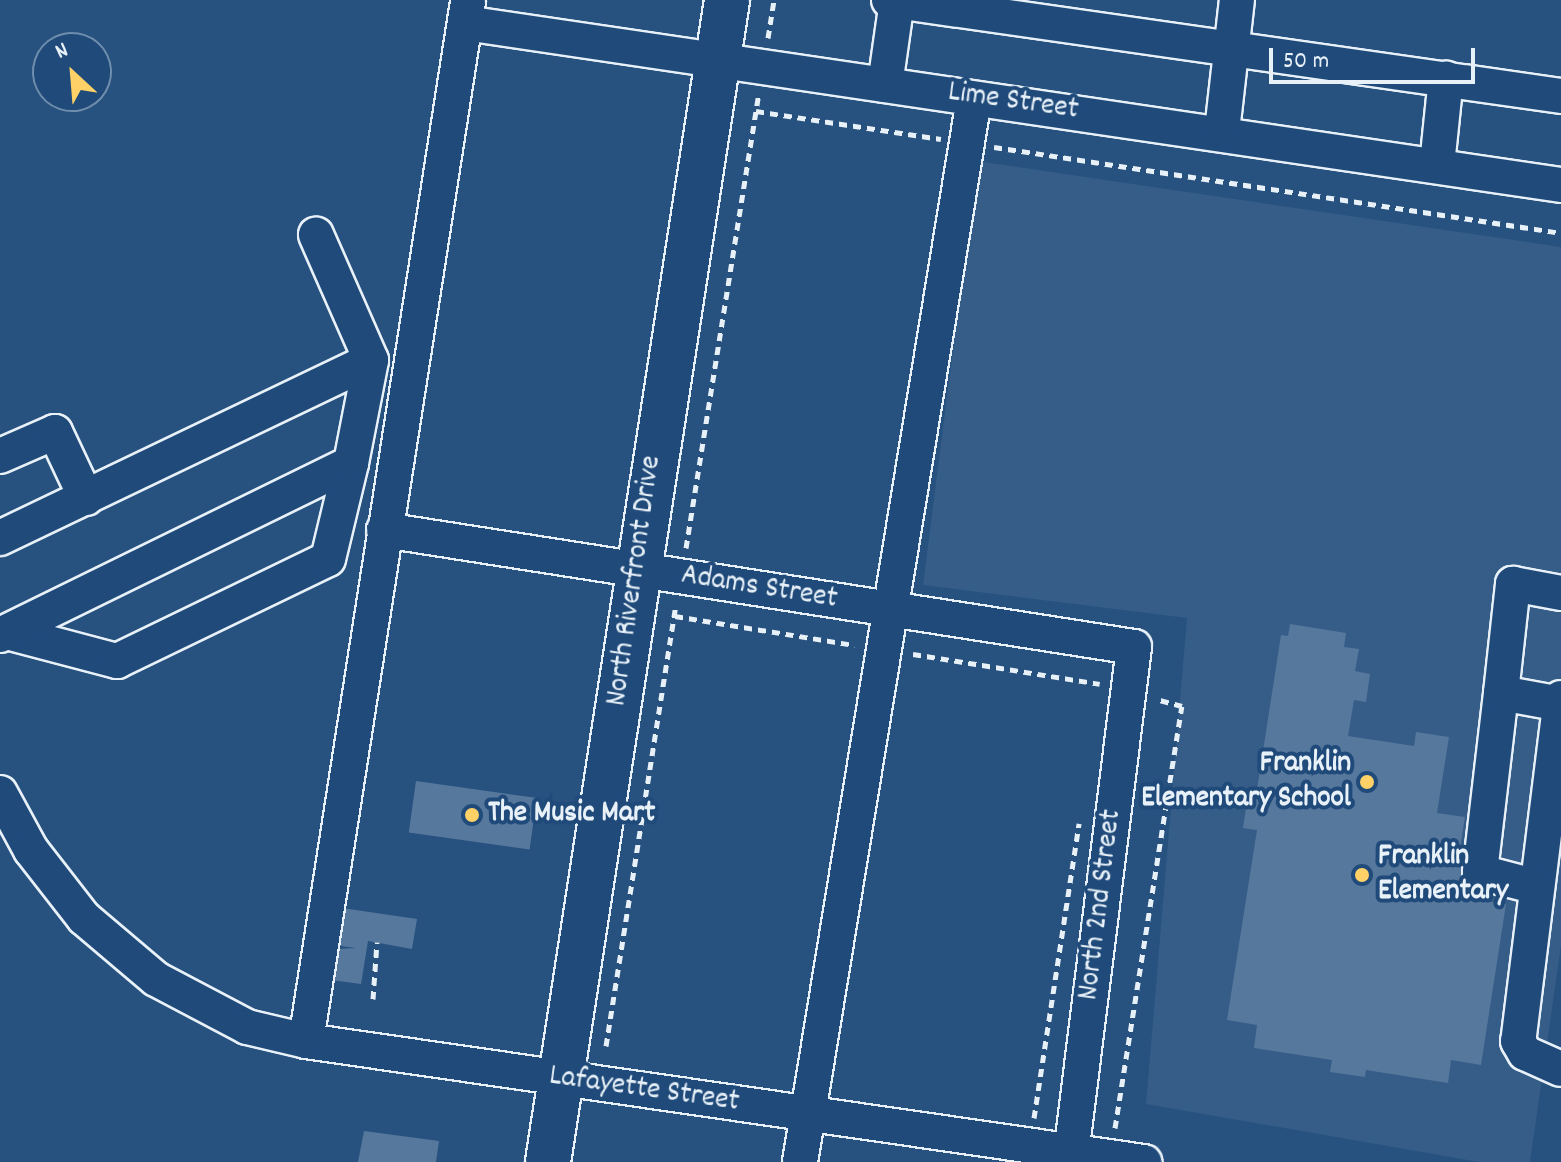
<!DOCTYPE html>
<html>
<head>
<meta charset="utf-8">
<style>
  body { margin:0 }
  #map { position:relative; width:1561px; height:1162px; overflow:hidden; background:#27517f; font-family:Dekko,sans-serif }
  div>[style] { position:absolute }
  .built>* { inset:0; background:#355d88 }
  .building>* { inset:0; background:#57789d; transform-origin:0 0 }
  .path>* { height:5px; margin-top:-2.5px; transform-origin:0; background:repeating-linear-gradient(90deg,#e8f1f8 0 8px,transparent 0 14px) }
  .roads { filter:drop-shadow(2px 0 #e8f1f8) drop-shadow(-2px 0 #e8f1f8) drop-shadow(0 2px #e8f1f8) drop-shadow(0 -2px #e8f1f8) }
  .minor>* { height:34px; margin:-17px; padding:0 17px; transform-origin:17px; border-radius:17px; background:#1f4a7a }
  .major>* { height:44px; margin:-22px; padding:0 22px; transform-origin:22px; border-radius:22px; background:#1f4a7a }
  .dots>* { width:22px; height:22px; translate:-50% -50%; box-sizing:border-box; border:4px solid #1f4a7a; border-radius:50% }
  span { translate:-50% -50%; white-space:nowrap; text-align:center; line-height:1.15; -webkit-text-stroke:8px #1f4a7a; paint-order:stroke }
  .street-label { font-size:30px; color:#e8f1f8 }
  .poi-label { font-size:30px; color:#e8f1f8; font-weight:700 }
  .right { translate:-100% -50%; text-align:right }
  .left { translate:0 -50%; text-align:left }
  .north { position:absolute; left:32px; top:32px; width:80px; height:80px; box-sizing:border-box; background:#1f4a7a; border:2px solid #6f8dac; border-radius:50%; rotate:334deg; font-size:22px; font-weight:700; line-height:32px; text-align:center; color:#e8f1f8 }
  .north::after { content:''; display:block; margin:auto; width:28px; height:36px; background:#ffd166; clip-path:polygon(50% 0,100% 100%,50% 72%,0 100%) }
  .scale { position:absolute; left:1269px; top:48px; width:206px; height:36px; box-sizing:border-box; border:4px solid #e8f1f8; border-top:0; padding-left:10px; font-size:24px; line-height:28px; white-space:nowrap; color:#e8f1f8; -webkit-text-stroke:6px #1f4a7a; paint-order:stroke }
</style>
</head>
<body>
<div id="map">
  <div class="built">
    <i style="clip-path:polygon(977px 161px,1561px 247px,1561px 946px,1530px 1162px,1479px 1162px,1146px 1104px,1187px 618px,923px 585px)"></i>
  </div>
  <div class="building">
    <i style="clip-path:polygon(1290px 624px,1346px 633px,1344px 647px,1359px 649px,1355px 671px,1370px 674px,1366px 702px,1354px 700px,1348px 736px,1414px 746px,1416px 732px,1449px 737px,1437px 813px,1465px 817px,1460px 848px,1477px 851px,1470px 899px,1506px 904px,1481px 1065px,1451px 1060px,1448px 1083px,1366px 1070px,1365px 1077px,1330px 1072px,1332px 1060px,1254px 1048px,1257px 1025px,1227px 1020px,1257px 830px,1243px 828px,1246px 808px,1254px 809px,1281px 635px,1288px 636px)"></i>
    <i style="left:416px;top:781px;width:122px;height:52px;rotate:8deg"></i>
    <i style="clip-path:polygon(342px 908px,417px 919px,412px 949px,368px 941px,361px 984px,331px 980px,336px 949px,356px 948px,333px 945px)"></i>
    <i style="clip-path:polygon(364px 1131px,439px 1141px,436px 1162px,358px 1162px)"></i>
  </div>
  <div class="path">
    <i style="left:768px;top:38px;width:38px;rotate:-81deg"></i>
    <i style="left:756px;top:111px;width:187px;rotate:8.6deg"></i>
    <i style="left:994px;top:147px;width:573px;rotate:8.62deg"></i>
    <i style="left:686px;top:548px;width:458px;rotate:-80.9deg"></i>
    <i style="left:675px;top:616px;width:182px;rotate:9.2deg"></i>
    <i style="left:913px;top:654px;width:189px;rotate:9.1deg"></i>
    <i style="left:373px;top:999px;width:57px;rotate:-86deg"></i>
    <i style="left:606px;top:1046px;width:447px;rotate:-81deg"></i>
    <i style="left:1034px;top:1118px;width:298px;rotate:-81.3deg"></i>
    <i style="left:1115px;top:1128px;width:427px;rotate:-81deg"></i>
    <i style="left:1182px;top:706px;width:27px;rotate:-165deg"></i>
  </div>
  <div class="roads">
    <div class="minor">
      <i style="left:889px;top:0;width:679px;rotate:8.13deg"></i>
      <i style="left:465px;top:23px;width:1108px;rotate:8.41deg"></i>
      <i style="left:885px;top:85px;width:85px;rotate:-81.9deg"></i>
      <i style="left:1222px;top:131px;width:132px;rotate:-83.5deg"></i>
      <i style="left:1437px;top:165px;width:87px;rotate:-84.1deg"></i>
      <i style="left:0;top:456px;width:60px;rotate:-23.6deg"></i>
      <i style="left:55px;top:432px;width:73px;rotate:64.8deg"></i>
      <i style="left:384px;top:530px;width:759px;rotate:8.87deg"></i>
      <i style="left:1134px;top:647px;width:519px;rotate:97.08deg"></i>
      <i style="left:0;top:538px;width:411px;rotate:-25.6deg"></i>
      <i style="left:7px;top:632px;width:114px;rotate:14.8deg"></i>
      <i style="left:117px;top:661px;width:234px;rotate:-25.8deg"></i>
      <i style="left:328px;top:559px;width:99px;rotate:-76.5deg"></i>
      <i style="left:0;top:635px;width:391px;rotate:-26.1deg"></i>
      <i style="left:351px;top:463px;width:105px;rotate:-79deg"></i>
      <i style="left:371px;top:360px;width:137px;rotate:-113.7deg"></i>
      <i style="left:1501px;top:693px;width:110px;rotate:-83.7deg"></i>
      <i style="left:1513px;top:584px;width:49px;rotate:10.6deg"></i>
      <i style="left:1561px;top:698px;width:346px;rotate:97.1deg"></i>
      <i style="left:1518px;top:1041px;width:14px;rotate:60deg"></i>
      <i style="left:1525px;top:1053px;width:39px;rotate:24deg"></i>
      <i style="left:0;top:793px;width:65px;rotate:61.5deg"></i>
      <i style="left:31px;top:850px;width:86px;rotate:52.1deg"></i>
      <i style="left:84px;top:918px;width:94px;rotate:40.3deg"></i>
      <i style="left:156px;top:979px;width:103px;rotate:27.8deg"></i>
      <i style="left:247px;top:1027px;width:61px;rotate:13.3deg"></i>
      <i style="left:306px;top:1041px;width:847px;rotate:8.22deg"></i>
      <i style="left:1537px;top:887px;width:59px;rotate:-165.3deg"></i>
      <i style="left:1480px;top:872px;width:180px;rotate:-83.3deg"></i>
      <i style="left:1501px;top:693px;width:61px;rotate:10.4deg"></i>
      <i style="left:306px;top:1041px;width:1052px;rotate:-81.14deg"></i>
      <i style="left:800px;top:1162px;width:1077px;rotate:-80.7deg"></i>
    </div>
    <div class="major">
      <i style="left:548px;top:1162px;width:1176px;rotate:-81.24deg"></i>
    </div>
  </div>
  <div class="dots">
    <i style="left:1367px;top:782px;background:#ffd166"></i>
    <i style="left:472px;top:815px;background:#ffd166"></i>
    <i style="left:1362px;top:875px;background:#ffd166"></i>
  </div>
  <div class="street-label">
    <span style="left:1013px;top:103px;rotate:8deg">Lime Street</span>
    <span style="left:636px;top:581px;rotate:-82deg">North Riverfront Drive</span>
    <span style="left:759px;top:589px;rotate:9deg">Adams Street</span>
    <span style="left:1102px;top:905px;rotate:-83deg">North 2nd Street</span>
    <span style="left:644px;top:1091px;rotate:8deg">Lafayette Street</span>
  </div>
  <div class="poi-label">
    <span class="right" style="left:1351px;top:782px">Franklin<br>Elementary School</span>
    <span class="left" style="left:488px;top:815px">The Music Mart</span>
    <span class="left" style="left:1378px;top:875px">Franklin<br>Elementary</span>
  </div>
  <div class="north">N</div>
  <div class="scale">50 m</div>
</div>
</body>
</html>
